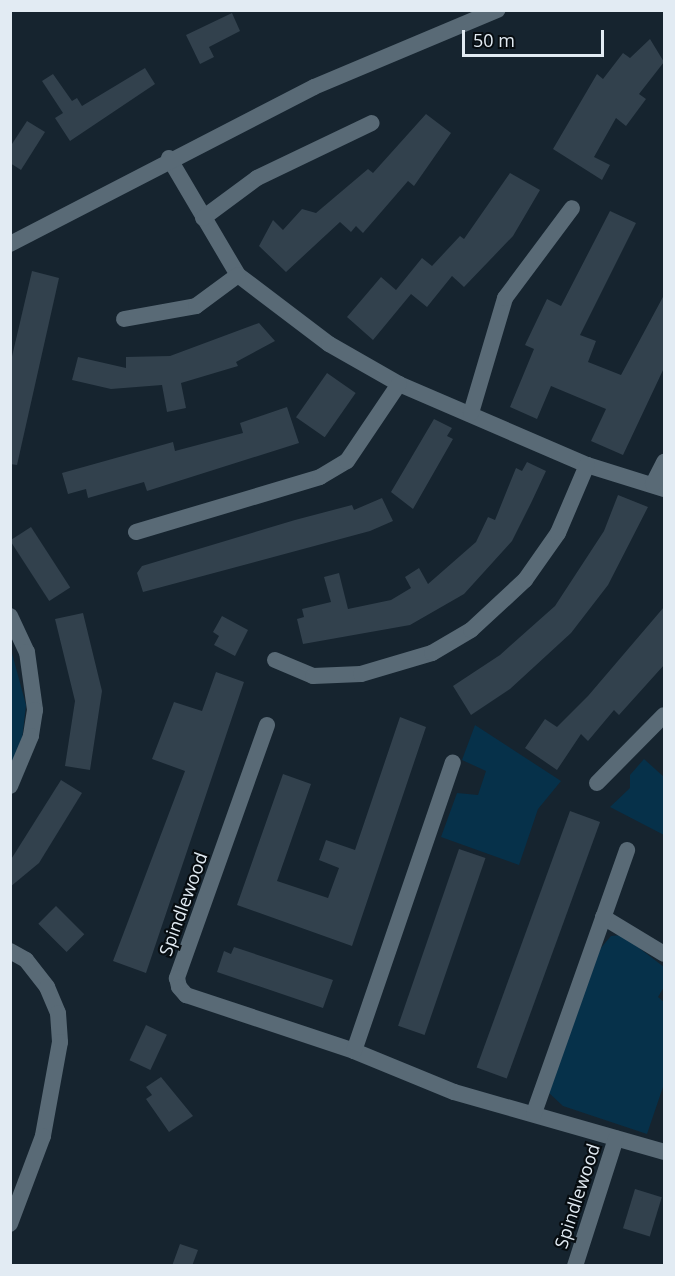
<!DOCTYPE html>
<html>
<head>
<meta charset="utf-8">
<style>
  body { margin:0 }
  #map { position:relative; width:675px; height:1276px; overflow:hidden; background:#16242f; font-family:"Open Sans",sans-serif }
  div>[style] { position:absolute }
  .green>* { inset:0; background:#06314a }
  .building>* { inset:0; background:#32414d; transform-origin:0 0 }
  .minor>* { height:16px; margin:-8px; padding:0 8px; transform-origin:8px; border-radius:8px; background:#596a76 }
  .tertiary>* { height:16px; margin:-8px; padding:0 8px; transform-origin:8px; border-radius:8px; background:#596a76 }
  span { translate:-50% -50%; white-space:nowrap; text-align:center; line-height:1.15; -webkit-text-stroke:4.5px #070d11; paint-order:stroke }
  .street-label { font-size:18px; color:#e2ebf3 }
  .frame { position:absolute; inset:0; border:12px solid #e2ebf3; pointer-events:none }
  .scale { position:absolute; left:462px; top:30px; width:142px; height:27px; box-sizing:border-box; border:3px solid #e2ebf3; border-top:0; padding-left:8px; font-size:18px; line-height:21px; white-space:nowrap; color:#e2ebf3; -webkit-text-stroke:4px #070d11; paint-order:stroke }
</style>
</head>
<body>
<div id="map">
  <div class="green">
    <i style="clip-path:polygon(10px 646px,26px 705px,21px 748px,10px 769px)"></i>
    <i style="clip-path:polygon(475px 725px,561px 781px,538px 809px,519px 865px,441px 837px,457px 793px,478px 795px,486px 771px,462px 760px)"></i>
    <i style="clip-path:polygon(644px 759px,664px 777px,664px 835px,610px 807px,630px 788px,630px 775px)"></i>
    <i style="clip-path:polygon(622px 935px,664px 967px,664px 987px,658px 997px,664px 1002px,664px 1084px,647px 1134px,563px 1106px,549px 1093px,600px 949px,611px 936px)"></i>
  </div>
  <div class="building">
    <i style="clip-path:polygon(232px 13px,240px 31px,209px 47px,214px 57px,200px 64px,186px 35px)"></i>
    <i style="clip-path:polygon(650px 39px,664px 62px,639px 94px,646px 99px,626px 126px,616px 118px,594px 157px,610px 165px,602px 180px,553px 149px,597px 74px,603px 79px,623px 53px,630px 58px)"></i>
    <i style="clip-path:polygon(145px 68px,155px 84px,70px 141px,55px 118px,63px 113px,42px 81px,53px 74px,72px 101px,77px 98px,82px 106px)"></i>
    <i style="clip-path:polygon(426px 114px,451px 133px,414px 186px,408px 181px,363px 233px,356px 226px,351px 232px,340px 222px,286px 272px,259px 246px,273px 220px,283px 230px,302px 209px,316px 213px,368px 169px,373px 173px)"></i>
    <i style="clip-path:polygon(27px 121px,45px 132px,21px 170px,10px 163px,10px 147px)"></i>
    <i style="clip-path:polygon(510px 173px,540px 190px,513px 236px,464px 287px,452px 276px,427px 307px,411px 294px,373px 340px,347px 317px,381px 277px,396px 290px,422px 258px,432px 266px,460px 236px,464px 239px)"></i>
    <i style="clip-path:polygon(610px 211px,636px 223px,580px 335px,596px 341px,588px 362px,621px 375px,664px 295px,664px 368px,623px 455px,591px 441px,606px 409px,551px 386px,537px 419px,510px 407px,534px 349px,525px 345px,547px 299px,561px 306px)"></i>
    <i style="clip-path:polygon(32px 271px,59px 278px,17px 465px,10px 464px,10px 365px)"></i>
    <i style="clip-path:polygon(259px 323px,275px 341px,236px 362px,238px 366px,181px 383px,186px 408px,167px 412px,162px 385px,111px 389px,72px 380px,78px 357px,126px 368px,126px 357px,170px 356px)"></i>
    <i style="left:327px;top:373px;width:35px;height:54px;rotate:35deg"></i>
    <i style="clip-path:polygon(287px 407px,299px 443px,147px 491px,144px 482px,88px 498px,86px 489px,68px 494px,62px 473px,173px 442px,175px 451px,243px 433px,240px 423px)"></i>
    <i style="clip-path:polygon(434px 419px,452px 428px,447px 436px,453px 439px,413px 509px,391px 492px)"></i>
    <i style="clip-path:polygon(527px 462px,546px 471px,532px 501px,512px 541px,464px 594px,410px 625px,303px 644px,297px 619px,304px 617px,302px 609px,331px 602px,324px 577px,339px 573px,348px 609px,391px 600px,411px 588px,405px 577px,419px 568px,428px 584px,476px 542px,488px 517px,495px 520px,516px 468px,522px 471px)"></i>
    <i style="clip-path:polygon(618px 495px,648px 507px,608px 585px,571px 633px,510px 689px,471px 715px,453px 686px,500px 655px,555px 606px,604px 531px)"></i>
    <i style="clip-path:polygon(382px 498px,393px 521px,370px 531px,143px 592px,137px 573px,142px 566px,295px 520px,352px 505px,354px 510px)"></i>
    <i style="left:31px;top:527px;width:72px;height:25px;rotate:57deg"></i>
    <i style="clip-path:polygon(664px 607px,664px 665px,619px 715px,614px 710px,588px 741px,581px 734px,557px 770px,525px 748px,545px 719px,557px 727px,588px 696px)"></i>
    <i style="clip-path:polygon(83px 613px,102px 691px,90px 770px,65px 766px,75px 701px,55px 619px)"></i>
    <i style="clip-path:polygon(222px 616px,248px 630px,235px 656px,214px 645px,219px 636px,213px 632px)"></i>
    <i style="clip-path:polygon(216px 672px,244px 682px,146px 973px,113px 961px,185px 771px,152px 759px,174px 702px,202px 711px)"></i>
    <i style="clip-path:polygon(400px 717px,426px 727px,352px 946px,237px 905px,283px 774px,311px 784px,277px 881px,328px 898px,339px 868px,319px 860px,326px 840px,355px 850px)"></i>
    <i style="clip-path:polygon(61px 780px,82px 793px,39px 863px,10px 887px,10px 861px)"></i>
    <i style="left:570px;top:811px;width:32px;height:273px;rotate:20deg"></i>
    <i style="left:459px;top:849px;width:28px;height:187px;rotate:19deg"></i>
    <i style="left:56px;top:906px;width:40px;height:25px;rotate:45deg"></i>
    <i style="clip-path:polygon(234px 947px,333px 980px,323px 1008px,217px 972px,224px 951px,231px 954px)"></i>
    <i style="left:146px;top:1025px;width:23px;height:39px;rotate:25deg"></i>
    <i style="clip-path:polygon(161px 1077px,193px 1116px,169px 1132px,146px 1099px,152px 1095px,146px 1087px)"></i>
    <i style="left:635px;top:1189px;width:28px;height:41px;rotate:17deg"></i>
    <i style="clip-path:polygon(180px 1244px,198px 1250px,192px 1266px,172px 1266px)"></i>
  </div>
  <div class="minor">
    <i style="left:169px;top:158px;width:136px;rotate:59.5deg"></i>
    <i style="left:238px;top:275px;width:114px;rotate:37.2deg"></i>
    <i style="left:329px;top:344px;width:81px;rotate:29.7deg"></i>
    <i style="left:399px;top:384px;width:205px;rotate:23.3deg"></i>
    <i style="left:587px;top:465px;width:81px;rotate:17.3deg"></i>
    <i style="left:203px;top:218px;width:67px;rotate:-36.5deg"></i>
    <i style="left:257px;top:178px;width:127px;rotate:-25.6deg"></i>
    <i style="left:124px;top:319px;width:73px;rotate:-10.2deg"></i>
    <i style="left:196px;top:306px;width:52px;rotate:-36.4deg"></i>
    <i style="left:471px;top:413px;width:120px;rotate:-73.5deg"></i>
    <i style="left:505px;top:298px;width:112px;rotate:-53.3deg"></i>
    <i style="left:653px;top:484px;width:25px;rotate:-63deg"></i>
    <i style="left:136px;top:532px;width:192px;rotate:-16.6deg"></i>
    <i style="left:320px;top:477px;width:31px;rotate:-31deg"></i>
    <i style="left:347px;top:461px;width:93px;rotate:-56deg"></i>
    <i style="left:10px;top:616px;width:40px;rotate:65deg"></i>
    <i style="left:27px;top:652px;width:59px;rotate:82.1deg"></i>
    <i style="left:35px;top:710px;width:26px;rotate:99deg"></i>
    <i style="left:31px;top:736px;width:54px;rotate:112.8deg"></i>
    <i style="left:275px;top:660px;width:41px;rotate:22.8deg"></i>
    <i style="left:313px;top:676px;width:48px;rotate:-2.4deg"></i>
    <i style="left:361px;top:674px;width:74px;rotate:-16.5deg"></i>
    <i style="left:432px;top:653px;width:45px;rotate:-30.5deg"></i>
    <i style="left:471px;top:630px;width:74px;rotate:-42.8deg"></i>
    <i style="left:525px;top:580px;width:57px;rotate:-54.9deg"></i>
    <i style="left:558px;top:533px;width:74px;rotate:-66.9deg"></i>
    <i style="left:267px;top:725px;width:269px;rotate:109.6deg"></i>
    <i style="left:177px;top:978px;width:9px;rotate:77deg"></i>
    <i style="left:179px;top:987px;width:11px;rotate:49deg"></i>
    <i style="left:186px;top:995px;width:177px;rotate:18.4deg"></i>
    <i style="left:354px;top:1051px;width:108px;rotate:22.3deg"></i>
    <i style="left:454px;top:1092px;width:218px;rotate:15.9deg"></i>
    <i style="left:597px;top:783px;width:95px;rotate:-45.4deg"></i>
    <i style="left:603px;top:917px;width:71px;rotate:31.2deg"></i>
    <i style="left:10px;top:951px;width:18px;rotate:29deg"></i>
    <i style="left:26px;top:960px;width:34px;rotate:52deg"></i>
    <i style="left:47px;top:987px;width:28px;rotate:67deg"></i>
    <i style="left:58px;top:1013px;width:29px;rotate:86deg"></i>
    <i style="left:60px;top:1042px;width:96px;rotate:100.3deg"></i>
    <i style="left:43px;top:1136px;width:94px;rotate:110.6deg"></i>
    <i style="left:354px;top:1051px;width:305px;rotate:-71.1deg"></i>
    <i style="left:534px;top:1113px;width:279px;rotate:-70.5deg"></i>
    <i style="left:575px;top:1266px;width:134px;rotate:-72.2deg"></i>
  </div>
  <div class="tertiary">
    <i style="left:10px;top:244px;width:342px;rotate:-27.3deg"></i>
    <i style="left:314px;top:87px;width:199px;rotate:-22.8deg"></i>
  </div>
  <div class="street-label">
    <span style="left:183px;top:904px;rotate:-70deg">Spindlewood</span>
    <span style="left:577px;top:1196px;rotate:-72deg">Spindlewood</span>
  </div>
  <div class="frame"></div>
  <div class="scale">50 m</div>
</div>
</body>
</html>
